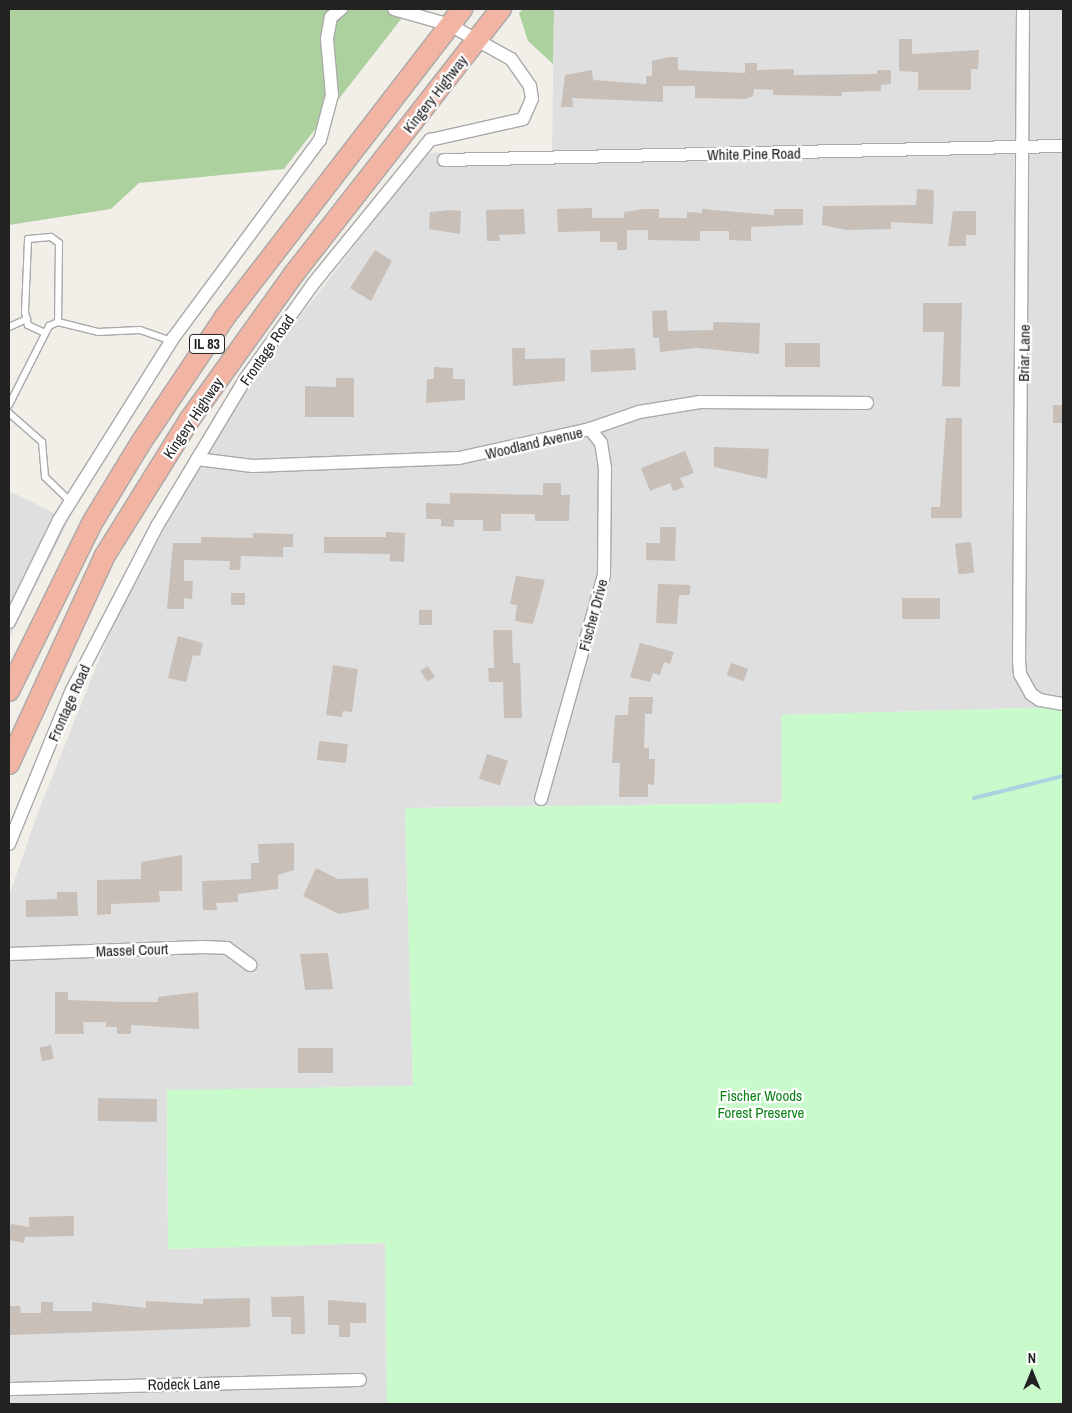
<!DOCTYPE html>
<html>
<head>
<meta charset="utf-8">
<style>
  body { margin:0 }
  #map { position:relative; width:1072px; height:1413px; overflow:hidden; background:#f2efe9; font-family:"Archivo Narrow",sans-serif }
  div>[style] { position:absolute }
  .residential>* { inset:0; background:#e0dfdf }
  .forest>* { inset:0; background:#add19e }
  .park>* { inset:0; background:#c8facc }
  .stream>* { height:4px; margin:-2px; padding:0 2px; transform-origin:2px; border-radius:2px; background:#aad3df }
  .building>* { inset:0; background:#c7bfb8; transform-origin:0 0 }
  .roads { filter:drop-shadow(1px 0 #a9a9a9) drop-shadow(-1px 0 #a9a9a9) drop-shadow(0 1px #a9a9a9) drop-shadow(0 -1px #a9a9a9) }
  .service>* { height:6px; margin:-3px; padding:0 3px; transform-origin:3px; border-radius:3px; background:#fff }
  .minor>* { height:12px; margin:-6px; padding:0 6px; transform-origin:6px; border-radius:6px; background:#fff }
  .trunk>* { height:20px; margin:-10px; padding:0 10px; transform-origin:10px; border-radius:10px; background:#f2b4a3 }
  span { translate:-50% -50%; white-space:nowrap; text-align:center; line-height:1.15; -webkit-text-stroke:4.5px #fff; paint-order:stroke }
  .shield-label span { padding:1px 4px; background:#fff; border:1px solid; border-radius:4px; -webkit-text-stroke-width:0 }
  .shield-label { font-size:14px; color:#222; font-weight:700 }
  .street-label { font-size:15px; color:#222 }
  .park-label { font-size:15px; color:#0c8416 }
  .frame { position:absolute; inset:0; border:10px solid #222; pointer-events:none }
  .north { position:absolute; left:1007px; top:1348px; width:50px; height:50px; -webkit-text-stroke:4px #fff; paint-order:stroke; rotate:0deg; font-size:14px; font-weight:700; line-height:20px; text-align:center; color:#222 }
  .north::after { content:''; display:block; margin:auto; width:18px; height:22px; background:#222; clip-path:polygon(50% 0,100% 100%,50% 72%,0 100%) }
</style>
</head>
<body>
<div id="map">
  <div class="residential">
    <i style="clip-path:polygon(554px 9px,1063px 9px,1063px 707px,781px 715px,783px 803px,405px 808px,413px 1086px,167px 1091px,168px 1249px,385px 1243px,387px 1404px,9px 1404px,9px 896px,37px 815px,116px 617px,198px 467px,265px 362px,426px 153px,552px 151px)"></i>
    <i style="clip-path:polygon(9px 491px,69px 520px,9px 639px)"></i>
  </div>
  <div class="forest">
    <i style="clip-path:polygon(9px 9px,409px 9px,284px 169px,139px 183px,111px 209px,9px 225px)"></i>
    <i style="clip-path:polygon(523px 9px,584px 9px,554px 9px,553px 64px,528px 41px,519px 13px)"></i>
  </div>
  <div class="park">
    <i style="clip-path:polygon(1063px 707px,1063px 1404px,387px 1404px,385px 1243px,168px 1249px,167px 1090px,413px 1086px,405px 808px,782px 803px,781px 715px)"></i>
  </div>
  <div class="stream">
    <i style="left:974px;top:798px;width:92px;rotate:-13.9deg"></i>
  </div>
  <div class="building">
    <i style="clip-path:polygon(899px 39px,912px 39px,912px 54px,979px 50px,978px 69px,971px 69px,971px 90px,918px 90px,918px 72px,899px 71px)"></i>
    <i style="clip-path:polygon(668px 57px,678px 57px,678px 70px,745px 73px,745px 63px,757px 63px,757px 70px,794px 69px,794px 75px,877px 74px,877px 70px,891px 70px,891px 84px,881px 85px,881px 91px,842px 92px,842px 96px,773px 95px,773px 90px,754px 89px,753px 96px,745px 99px,695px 98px,695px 86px,663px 86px,663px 102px,572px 98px,573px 107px,561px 107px,565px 75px,592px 70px,593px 80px,646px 84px,646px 76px,652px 76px,652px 61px)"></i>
    <i style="clip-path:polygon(917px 189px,934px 190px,933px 224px,891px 222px,891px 229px,847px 230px,822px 225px,823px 206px,916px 205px)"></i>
    <i style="clip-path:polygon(592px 208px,592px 218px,624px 218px,624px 212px,644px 209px,659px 209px,659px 218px,687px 218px,687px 212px,702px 213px,702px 209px,774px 215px,774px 209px,803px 209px,803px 225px,751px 227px,751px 241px,729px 240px,729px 231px,700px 231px,700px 241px,648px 240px,648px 230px,627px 230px,627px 250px,617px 250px,617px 242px,600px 242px,600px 231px,558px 232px,557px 209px)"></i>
    <i style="clip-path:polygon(524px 209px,525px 234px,499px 235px,500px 241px,487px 241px,486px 210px)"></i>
    <i style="clip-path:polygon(450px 210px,461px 211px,460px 234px,429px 229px,430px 212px)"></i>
    <i style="clip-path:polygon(953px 211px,976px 211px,976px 235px,966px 235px,966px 246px,948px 246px)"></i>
    <i style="clip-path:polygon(375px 250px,392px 261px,371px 301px,350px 288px)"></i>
    <i style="clip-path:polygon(923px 303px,962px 303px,960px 387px,942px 386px,944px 332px,923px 332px)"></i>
    <i style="clip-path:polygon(667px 310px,668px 331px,713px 330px,713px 322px,760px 323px,759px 354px,697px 348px,660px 352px,659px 338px,653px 338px,652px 311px)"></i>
    <i style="left:785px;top:343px;width:35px;height:24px"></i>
    <i style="clip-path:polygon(512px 348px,525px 348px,525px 359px,565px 358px,565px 381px,513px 386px)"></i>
    <i style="left:635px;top:348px;width:22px;height:45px;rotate:87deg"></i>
    <i style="clip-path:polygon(434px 367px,453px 368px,453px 379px,465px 379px,465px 400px,426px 403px,427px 379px,434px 379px)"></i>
    <i style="clip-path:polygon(336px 378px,354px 378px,354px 417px,305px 417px,305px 386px,336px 387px)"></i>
    <i style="left:1053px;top:405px;width:10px;height:18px"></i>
    <i style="clip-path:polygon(946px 418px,962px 418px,962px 518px,931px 518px,931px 507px,940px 507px)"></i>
    <i style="clip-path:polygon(714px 447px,769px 449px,767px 479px,714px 467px)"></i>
    <i style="clip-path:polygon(685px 451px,694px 473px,680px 478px,684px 487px,673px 491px,670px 483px,650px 491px,641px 468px)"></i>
    <i style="clip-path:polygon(543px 483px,561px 483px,561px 495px,570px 495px,569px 521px,535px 521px,535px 514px,501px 514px,501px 531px,483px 531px,483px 520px,454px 520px,454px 527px,441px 526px,441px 519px,426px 519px,426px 503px,450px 504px,450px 493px,543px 495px)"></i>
    <i style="clip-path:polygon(660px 527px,676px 527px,675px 561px,646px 560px,646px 543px,660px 543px)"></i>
    <i style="clip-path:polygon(386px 532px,405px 533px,404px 562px,390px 561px,390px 554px,324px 553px,324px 537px,386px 537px)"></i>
    <i style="clip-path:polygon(253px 533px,293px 534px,293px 547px,283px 547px,283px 557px,241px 556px,240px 570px,229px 570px,230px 561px,184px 560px,184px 581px,193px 581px,192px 599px,184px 598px,184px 609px,167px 609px,173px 543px,201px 543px,201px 537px,253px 538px)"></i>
    <i style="left:971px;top:542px;width:31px;height:16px;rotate:84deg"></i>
    <i style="clip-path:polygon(516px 576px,545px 580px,533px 624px,515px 621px,517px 605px,510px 604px)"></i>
    <i style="clip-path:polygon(658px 584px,690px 585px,690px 595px,679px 595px,677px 624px,656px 623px)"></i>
    <i style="left:245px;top:593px;width:12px;height:14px;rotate:90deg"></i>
    <i style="left:940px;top:598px;width:21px;height:38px;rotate:90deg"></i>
    <i style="left:419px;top:610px;width:13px;height:15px"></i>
    <i style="clip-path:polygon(493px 630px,512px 630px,513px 663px,520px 663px,522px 718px,504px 718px,503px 682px,489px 682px,488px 668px,494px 668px)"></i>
    <i style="clip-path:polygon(178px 636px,203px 643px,200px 656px,193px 655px,186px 682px,168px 678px)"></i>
    <i style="clip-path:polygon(640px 643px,674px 652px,670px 664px,664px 662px,660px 675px,653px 673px,650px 682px,630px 677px)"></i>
    <i style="left:731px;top:663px;width:18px;height:13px;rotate:19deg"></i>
    <i style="clip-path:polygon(333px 665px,358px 669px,352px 712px,343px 711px,342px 717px,326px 715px)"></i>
    <i style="left:428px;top:666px;width:13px;height:9px;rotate:58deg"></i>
    <i style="clip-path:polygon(629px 697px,653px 697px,652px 714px,645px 714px,644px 748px,649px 748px,649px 759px,655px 759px,654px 785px,648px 784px,648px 797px,619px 797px,620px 763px,612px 763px,615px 715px,628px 715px)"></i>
    <i style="left:319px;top:741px;width:29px;height:19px;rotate:6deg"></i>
    <i style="left:487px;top:754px;width:22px;height:26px;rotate:18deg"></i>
    <i style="clip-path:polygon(294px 843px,294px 870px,278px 875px,278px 889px,238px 894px,238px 902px,216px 903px,217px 910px,203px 910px,202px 881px,251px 879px,251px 863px,259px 863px,258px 844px)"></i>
    <i style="clip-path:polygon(182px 855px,182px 891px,159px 891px,160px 902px,111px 904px,111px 914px,97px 915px,97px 880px,141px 879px,141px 862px)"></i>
    <i style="clip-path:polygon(316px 868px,338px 879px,368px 878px,369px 909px,339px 914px,303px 896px)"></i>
    <i style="clip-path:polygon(57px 892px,77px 892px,78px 916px,26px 917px,26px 900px,57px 899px)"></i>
    <i style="clip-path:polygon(328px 953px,333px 989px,305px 990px,300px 954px)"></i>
    <i style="clip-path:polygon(55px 992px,68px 992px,68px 1000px,124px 1002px,158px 1002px,158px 997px,198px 992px,199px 1029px,131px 1025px,131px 1034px,117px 1034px,117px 1027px,106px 1027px,106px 1022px,83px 1022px,84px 1034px,55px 1034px)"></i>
    <i style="left:51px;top:1045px;width:14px;height:12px;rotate:78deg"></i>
    <i style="left:333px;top:1048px;width:25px;height:35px;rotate:90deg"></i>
    <i style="left:98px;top:1098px;width:59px;height:23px;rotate:1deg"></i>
    <i style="clip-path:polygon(74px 1216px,74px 1236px,25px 1237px,24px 1243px,9px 1240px,11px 1224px,29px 1227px,29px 1217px)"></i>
    <i style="clip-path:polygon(304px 1296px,305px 1334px,291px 1334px,291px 1317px,272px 1317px,271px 1297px)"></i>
    <i style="clip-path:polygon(250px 1298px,250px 1327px,9px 1335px,9px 1306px,20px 1306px,21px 1313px,41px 1313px,41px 1302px,53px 1302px,53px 1311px,92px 1311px,92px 1302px,146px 1308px,146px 1301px,203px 1304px,203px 1299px)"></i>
    <i style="clip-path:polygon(328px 1300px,366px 1303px,366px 1323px,350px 1323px,350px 1337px,339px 1337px,339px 1325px,328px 1325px)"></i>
  </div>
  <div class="roads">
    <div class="service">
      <i style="left:9px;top:327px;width:20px;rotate:-24deg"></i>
      <i style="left:45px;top:333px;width:19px;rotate:-155deg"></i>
      <i style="left:28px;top:325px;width:13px;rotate:-103deg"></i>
      <i style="left:25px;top:312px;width:73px;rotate:-87.6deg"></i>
      <i style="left:28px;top:239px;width:23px;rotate:-5deg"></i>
      <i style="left:51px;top:237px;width:10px;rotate:37deg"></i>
      <i style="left:59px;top:243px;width:79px;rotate:90.7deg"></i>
      <i style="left:9px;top:405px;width:89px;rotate:-63.1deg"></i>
      <i style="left:49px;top:326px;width:10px;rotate:-24deg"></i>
      <i style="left:58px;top:322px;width:41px;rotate:14deg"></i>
      <i style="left:98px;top:332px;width:42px;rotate:-2.7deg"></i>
      <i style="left:140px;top:330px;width:34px;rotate:19deg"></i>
      <i style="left:9px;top:413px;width:44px;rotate:41.3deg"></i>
      <i style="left:42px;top:442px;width:35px;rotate:85deg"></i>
      <i style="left:45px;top:477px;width:36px;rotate:44deg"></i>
    </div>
    <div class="minor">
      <i style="left:1023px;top:9px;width:651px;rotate:90.35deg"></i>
      <i style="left:1019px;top:660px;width:14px;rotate:86deg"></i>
      <i style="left:1020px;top:674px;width:23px;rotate:61deg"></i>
      <i style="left:1031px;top:694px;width:11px;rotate:34deg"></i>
      <i style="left:1040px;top:700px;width:23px;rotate:10deg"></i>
      <i style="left:444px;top:160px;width:619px;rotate:-1.3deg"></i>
      <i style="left:197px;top:459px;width:56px;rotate:7.1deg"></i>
      <i style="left:253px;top:466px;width:206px;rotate:-2.2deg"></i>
      <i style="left:459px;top:458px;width:134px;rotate:-12.5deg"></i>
      <i style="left:590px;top:429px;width:52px;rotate:-19.1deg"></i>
      <i style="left:639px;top:412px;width:62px;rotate:-9.3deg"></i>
      <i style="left:700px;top:402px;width:167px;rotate:0.3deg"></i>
      <i style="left:9px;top:622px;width:114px;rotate:-63.9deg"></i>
      <i style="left:59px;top:520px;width:216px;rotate:-57.9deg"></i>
      <i style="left:174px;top:337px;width:245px;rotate:-53.5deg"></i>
      <i style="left:320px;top:140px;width:47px;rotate:-75.1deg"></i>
      <i style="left:332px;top:95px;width:56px;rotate:-95.1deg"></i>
      <i style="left:327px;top:39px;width:22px;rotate:-80deg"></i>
      <i style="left:331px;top:17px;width:13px;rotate:-39deg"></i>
      <i style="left:541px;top:799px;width:233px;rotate:-74.3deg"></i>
      <i style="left:604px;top:575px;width:107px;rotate:-89.5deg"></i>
      <i style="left:605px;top:468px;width:25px;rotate:-99deg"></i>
      <i style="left:601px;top:443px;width:18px;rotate:-128deg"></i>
      <i style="left:9px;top:844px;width:166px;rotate:-67.8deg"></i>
      <i style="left:72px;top:690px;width:185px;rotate:-62.6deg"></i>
      <i style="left:157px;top:526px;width:173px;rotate:-59deg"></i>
      <i style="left:246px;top:378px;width:115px;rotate:-54.5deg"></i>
      <i style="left:313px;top:284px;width:186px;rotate:-50.9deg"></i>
      <i style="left:430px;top:140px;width:95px;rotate:-12.7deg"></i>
      <i style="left:523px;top:119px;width:22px;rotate:-66deg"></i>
      <i style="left:532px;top:99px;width:13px;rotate:-99deg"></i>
      <i style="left:530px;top:86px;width:33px;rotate:-125deg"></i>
      <i style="left:511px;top:59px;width:70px;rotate:-150.9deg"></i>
      <i style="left:450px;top:25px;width:58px;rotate:-164.1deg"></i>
      <i style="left:9px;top:954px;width:193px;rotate:-2.1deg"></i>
      <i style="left:202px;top:947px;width:25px;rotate:2deg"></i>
      <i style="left:227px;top:948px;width:29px;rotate:36deg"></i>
      <i style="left:9px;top:1389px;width:351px;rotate:-1.5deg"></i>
    </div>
    <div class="trunk">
      <i style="left:9px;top:691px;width:187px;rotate:-63.7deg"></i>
      <i style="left:92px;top:523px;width:92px;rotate:-58.7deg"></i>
      <i style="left:140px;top:444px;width:153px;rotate:-56.2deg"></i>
      <i style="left:225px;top:317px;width:389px;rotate:-52.4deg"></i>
      <i style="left:9px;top:764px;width:228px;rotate:-65.3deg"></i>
      <i style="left:104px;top:557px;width:163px;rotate:-58.1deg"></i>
      <i style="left:190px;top:419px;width:177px;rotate:-54.4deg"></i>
      <i style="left:293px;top:275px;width:338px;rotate:-52deg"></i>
    </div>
  </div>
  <div class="shield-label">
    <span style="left:207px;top:344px">IL 83</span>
  </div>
  <div class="street-label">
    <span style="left:435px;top:94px;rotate:-52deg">Kingery Highway</span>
    <span style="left:754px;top:154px;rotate:-1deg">White Pine Road</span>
    <span style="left:267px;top:350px;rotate:-55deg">Frontage Road</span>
    <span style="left:1024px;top:353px;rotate:-89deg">Briar Lane</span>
    <span style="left:193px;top:418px;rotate:-56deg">Kingery Highway</span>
    <span style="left:534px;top:443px;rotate:-13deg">Woodland Avenue</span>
    <span style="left:593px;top:615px;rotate:-75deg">Fischer Drive</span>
    <span style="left:69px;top:703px;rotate:-66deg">Frontage Road</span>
    <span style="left:132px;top:950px;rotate:-2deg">Massel Court</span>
    <span style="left:184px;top:1384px;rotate:-1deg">Rodeck Lane</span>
  </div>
  <div class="park-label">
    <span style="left:761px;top:1104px">Fischer Woods<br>Forest Preserve</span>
  </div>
  <div class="frame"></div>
  <div class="north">N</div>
</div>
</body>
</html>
